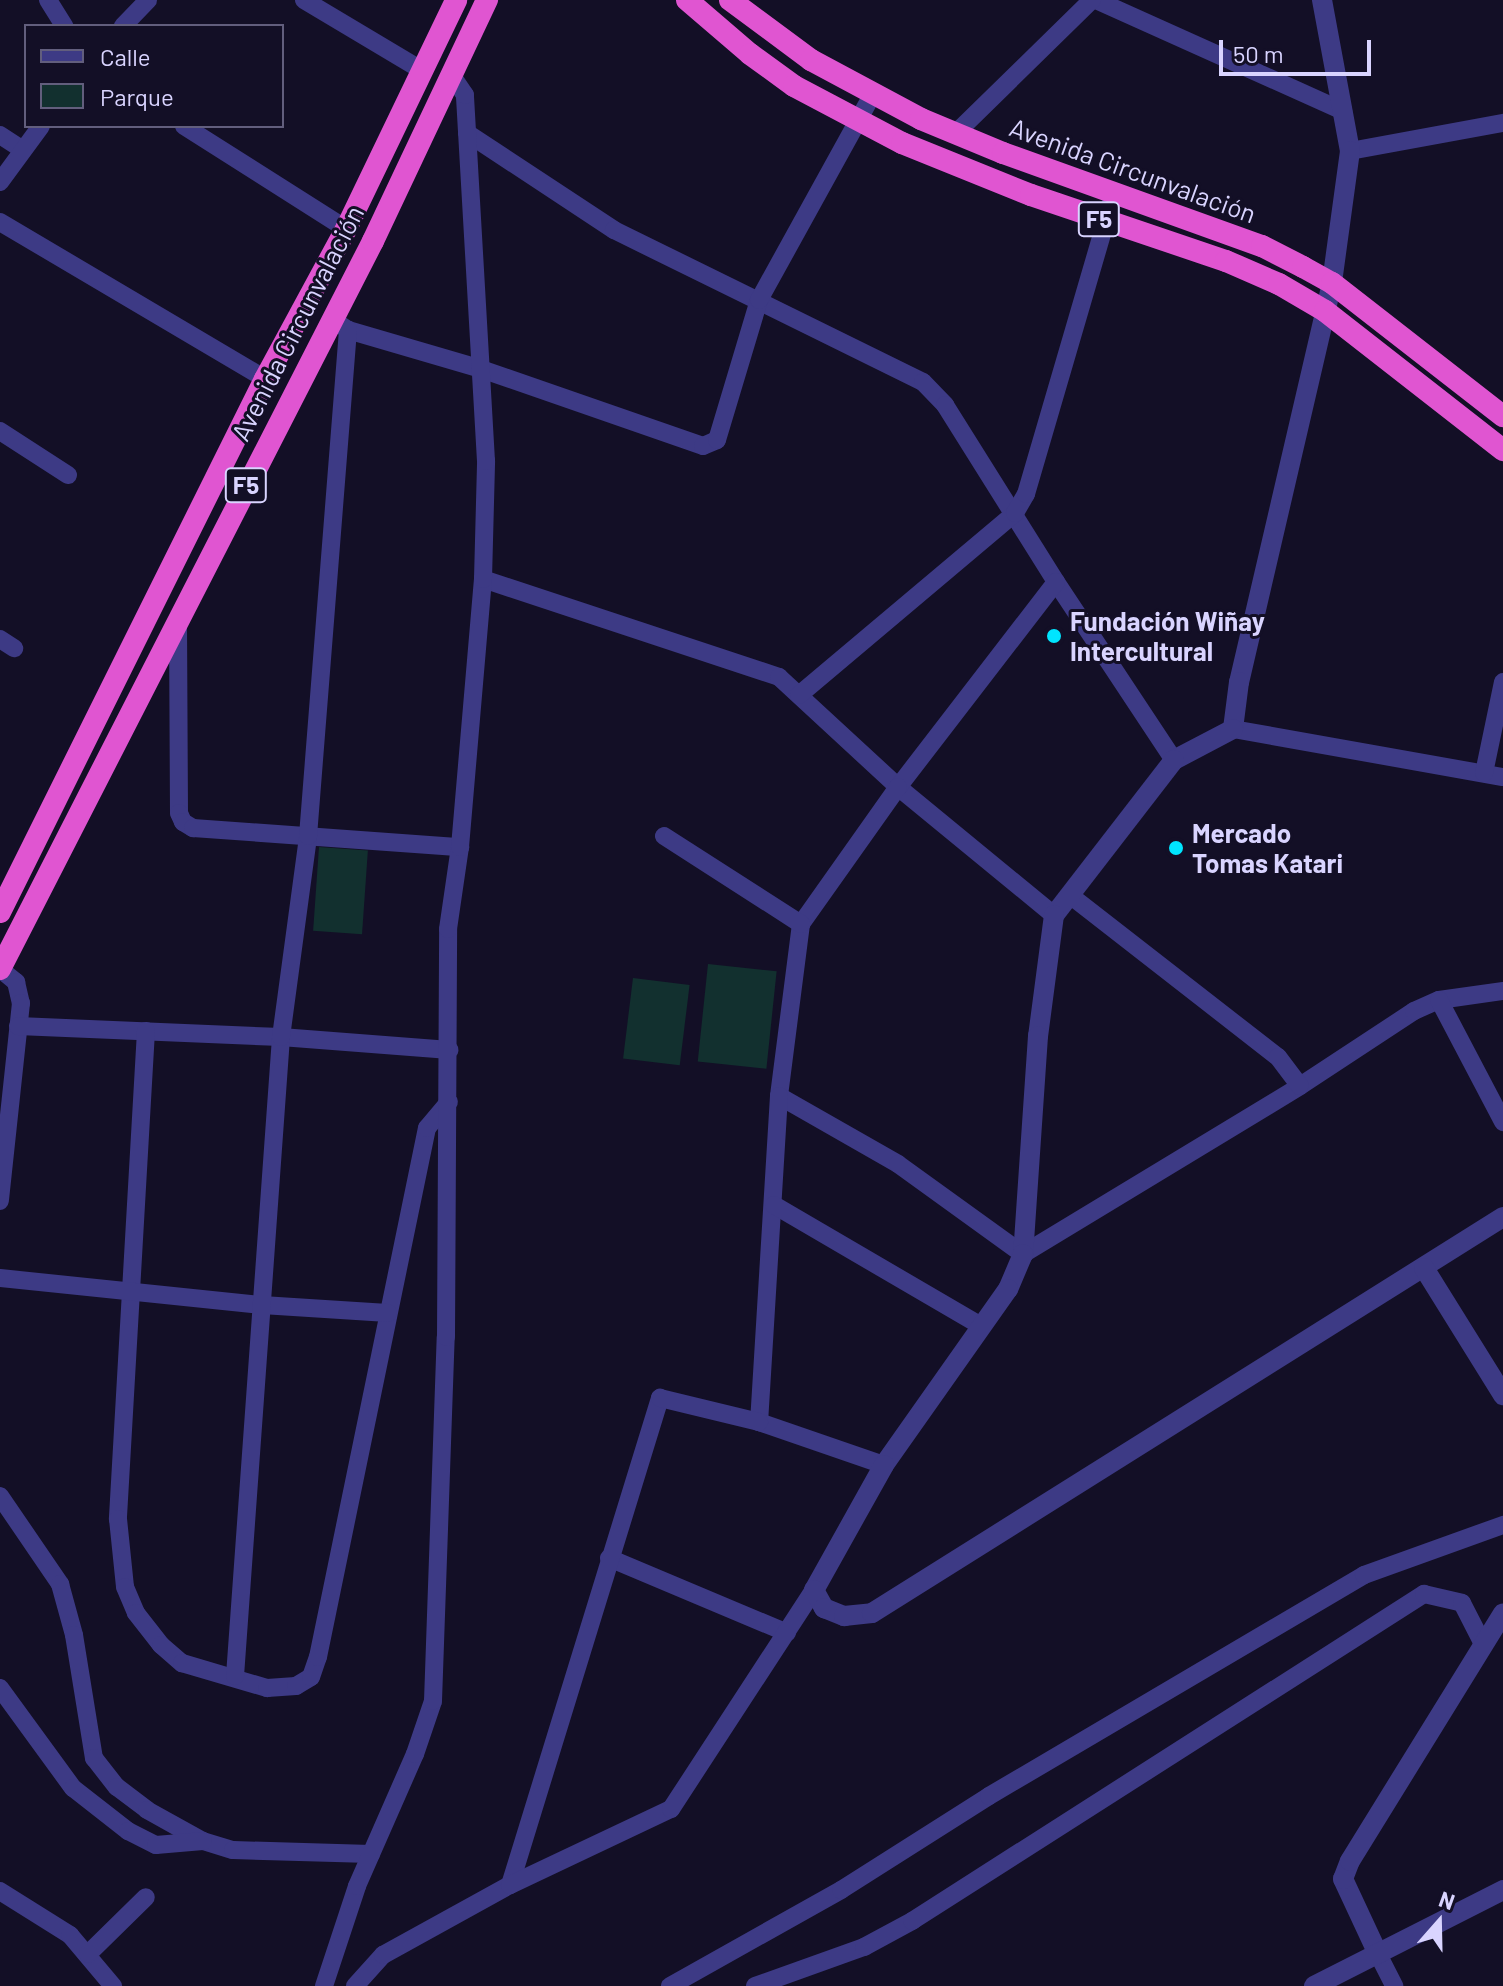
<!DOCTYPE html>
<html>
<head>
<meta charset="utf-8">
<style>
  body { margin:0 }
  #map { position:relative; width:1503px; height:1986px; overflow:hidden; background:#130f26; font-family:Barlow,sans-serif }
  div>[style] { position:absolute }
  .green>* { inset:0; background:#12302f; transform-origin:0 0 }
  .minor>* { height:18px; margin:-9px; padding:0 9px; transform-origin:9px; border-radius:9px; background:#3d3a85 }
  .tertiary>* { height:20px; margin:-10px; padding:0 10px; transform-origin:10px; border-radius:10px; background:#3d3a85 }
  .trunk>* { height:22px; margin:-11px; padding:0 11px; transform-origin:11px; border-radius:11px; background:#e055d1 }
  .dots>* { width:22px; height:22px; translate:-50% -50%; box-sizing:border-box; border:4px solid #130f26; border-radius:50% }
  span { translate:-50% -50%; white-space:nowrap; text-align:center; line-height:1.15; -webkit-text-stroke:6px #130f26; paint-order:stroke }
  .shield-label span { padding:2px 6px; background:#130f26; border:2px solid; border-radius:6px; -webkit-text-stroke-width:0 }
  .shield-label { font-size:24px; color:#d9d4ff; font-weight:700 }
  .street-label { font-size:26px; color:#d9d4ff }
  .poi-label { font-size:26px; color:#d9d4ff; font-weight:700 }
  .left { translate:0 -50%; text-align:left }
  .legend { position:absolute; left:24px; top:24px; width:260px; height:104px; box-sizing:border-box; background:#130f26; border:2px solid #625e7d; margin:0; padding:10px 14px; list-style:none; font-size:24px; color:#d9d4ff }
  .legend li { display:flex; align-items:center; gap:16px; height:40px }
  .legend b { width:40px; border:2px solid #625e7d }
  .north { position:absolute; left:1399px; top:1882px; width:80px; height:80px; -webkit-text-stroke:6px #130f26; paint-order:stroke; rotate:20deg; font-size:22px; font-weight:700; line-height:32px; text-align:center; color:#d9d4ff }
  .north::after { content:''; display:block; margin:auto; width:28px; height:36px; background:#d9d4ff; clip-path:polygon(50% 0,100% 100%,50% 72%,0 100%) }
  .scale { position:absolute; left:1219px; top:40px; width:152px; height:36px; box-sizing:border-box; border:4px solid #d9d4ff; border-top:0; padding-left:10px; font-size:24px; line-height:28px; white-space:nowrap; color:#d9d4ff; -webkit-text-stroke:6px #130f26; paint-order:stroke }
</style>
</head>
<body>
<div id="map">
  <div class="green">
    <i style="left:319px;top:847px;width:49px;height:84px;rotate:4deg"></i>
    <i style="left:708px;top:964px;width:69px;height:98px;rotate:6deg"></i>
    <i style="left:633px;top:978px;width:57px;height:81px;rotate:7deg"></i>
  </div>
  <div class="minor">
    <i style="left:48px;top:0;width:31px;rotate:58deg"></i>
    <i style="left:304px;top:0;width:139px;rotate:30.8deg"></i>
    <i style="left:1096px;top:0;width:271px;rotate:24.2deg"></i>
    <i style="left:123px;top:26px;width:36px;rotate:-46deg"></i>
    <i style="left:184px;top:126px;width:192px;rotate:32.4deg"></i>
    <i style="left:467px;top:133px;width:176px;rotate:33.4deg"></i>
    <i style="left:614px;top:230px;width:344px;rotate:26.2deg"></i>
    <i style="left:923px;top:382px;width:32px;rotate:46deg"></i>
    <i style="left:945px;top:405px;width:209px;rotate:57.9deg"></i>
    <i style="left:1056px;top:582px;width:214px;rotate:56.5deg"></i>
    <i style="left:955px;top:134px;width:192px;rotate:-44.4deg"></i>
    <i style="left:0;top:135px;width:27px;rotate:33deg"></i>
    <i style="left:1350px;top:151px;width:156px;rotate:-10.4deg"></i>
    <i style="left:0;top:182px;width:69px;rotate:-53.8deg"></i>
    <i style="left:0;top:222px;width:308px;rotate:30.6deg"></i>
    <i style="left:338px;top:323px;width:12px;rotate:35deg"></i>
    <i style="left:348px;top:330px;width:139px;rotate:16.3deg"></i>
    <i style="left:481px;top:369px;width:235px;rotate:19.1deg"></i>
    <i style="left:703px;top:446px;width:15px;rotate:-23deg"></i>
    <i style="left:717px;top:440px;width:146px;rotate:-73.3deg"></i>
    <i style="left:759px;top:300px;width:234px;rotate:-61.1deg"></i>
    <i style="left:0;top:431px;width:81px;rotate:32.9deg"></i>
    <i style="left:483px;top:579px;width:312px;rotate:18.3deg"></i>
    <i style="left:779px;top:677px;width:162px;rotate:42.7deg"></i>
    <i style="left:898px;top:787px;width:202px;rotate:39.4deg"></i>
    <i style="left:1056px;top:582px;width:259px;rotate:127.6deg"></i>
    <i style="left:898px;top:787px;width:168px;rotate:125.3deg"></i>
    <i style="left:801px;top:924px;width:173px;rotate:97.3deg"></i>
    <i style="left:779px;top:1096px;width:137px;rotate:29.7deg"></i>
    <i style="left:898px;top:1164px;width:154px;rotate:35.8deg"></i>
    <i style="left:1023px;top:1254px;width:324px;rotate:-31.2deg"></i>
    <i style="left:1300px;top:1086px;width:136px;rotate:-33.3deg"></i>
    <i style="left:1414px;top:1011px;width:27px;rotate:-24deg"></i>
    <i style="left:1439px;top:1000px;width:65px;rotate:-8deg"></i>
    <i style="left:178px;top:623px;width:190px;rotate:89.7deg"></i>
    <i style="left:179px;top:813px;width:10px;rotate:66deg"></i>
    <i style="left:183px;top:822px;width:12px;rotate:31deg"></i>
    <i style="left:193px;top:828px;width:268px;rotate:4.1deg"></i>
    <i style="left:0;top:639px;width:17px;rotate:33deg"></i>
    <i style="left:799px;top:695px;width:282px;rotate:-40.1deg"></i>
    <i style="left:1015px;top:513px;width:22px;rotate:-60deg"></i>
    <i style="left:1026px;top:494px;width:313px;rotate:-73.7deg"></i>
    <i style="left:1233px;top:729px;width:274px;rotate:10.1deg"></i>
    <i style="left:1484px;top:773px;width:93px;rotate:-78.2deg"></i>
    <i style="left:664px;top:836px;width:163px;rotate:32.7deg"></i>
    <i style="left:1071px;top:896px;width:262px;rotate:37.9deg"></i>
    <i style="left:1278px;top:1057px;width:36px;rotate:53deg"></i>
    <i style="left:0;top:969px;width:21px;rotate:39deg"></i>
    <i style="left:16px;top:982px;width:22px;rotate:77deg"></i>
    <i style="left:21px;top:1003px;width:199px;rotate:96.1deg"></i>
    <i style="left:1439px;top:1000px;width:138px;rotate:62.3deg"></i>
    <i style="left:18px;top:1026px;width:263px;rotate:2.4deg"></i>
    <i style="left:281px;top:1037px;width:169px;rotate:4.4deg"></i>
    <i style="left:146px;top:1031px;width:489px;rotate:93.3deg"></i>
    <i style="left:118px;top:1519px;width:68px;rotate:84.1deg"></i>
    <i style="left:125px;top:1587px;width:28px;rotate:67deg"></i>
    <i style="left:136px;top:1613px;width:41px;rotate:52deg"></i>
    <i style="left:161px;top:1645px;width:28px;rotate:41deg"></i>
    <i style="left:182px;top:1663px;width:89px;rotate:16.4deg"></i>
    <i style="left:267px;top:1688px;width:29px;rotate:-4deg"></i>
    <i style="left:296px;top:1686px;width:17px;rotate:-31deg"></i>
    <i style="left:311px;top:1677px;width:21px;rotate:-71deg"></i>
    <i style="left:318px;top:1657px;width:540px;rotate:-78.36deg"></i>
    <i style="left:427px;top:1128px;width:34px;rotate:-50deg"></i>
    <i style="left:779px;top:1096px;width:327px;rotate:93.5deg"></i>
    <i style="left:759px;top:1422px;width:132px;rotate:19deg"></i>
    <i style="left:774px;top:1205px;width:240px;rotate:30.3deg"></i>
    <i style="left:0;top:1278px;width:263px;rotate:5.9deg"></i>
    <i style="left:262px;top:1305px;width:126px;rotate:3.6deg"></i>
    <i style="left:0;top:1496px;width:107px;rotate:55.7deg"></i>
    <i style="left:60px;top:1584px;width:53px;rotate:74.6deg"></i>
    <i style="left:74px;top:1635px;width:125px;rotate:80.8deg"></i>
    <i style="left:94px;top:1758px;width:37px;rotate:52deg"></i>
    <i style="left:117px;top:1787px;width:38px;rotate:37deg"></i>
    <i style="left:147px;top:1810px;width:64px;rotate:29deg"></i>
    <i style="left:203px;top:1841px;width:31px;rotate:17deg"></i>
    <i style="left:233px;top:1850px;width:138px;rotate:1.7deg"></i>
    <i style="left:609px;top:1558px;width:193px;rotate:22.8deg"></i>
    <i style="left:235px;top:1676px;width:641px;rotate:-85.88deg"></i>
    <i style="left:281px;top:1037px;width:203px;rotate:-82.3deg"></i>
    <i style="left:308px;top:836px;width:508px;rotate:-85.48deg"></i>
    <i style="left:0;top:1688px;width:124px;rotate:53.9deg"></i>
    <i style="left:73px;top:1788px;width:70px;rotate:38deg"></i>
    <i style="left:128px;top:1831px;width:31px;rotate:27deg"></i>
    <i style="left:156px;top:1845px;width:47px;rotate:-4.9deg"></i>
    <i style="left:510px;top:1885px;width:510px;rotate:-72.88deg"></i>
    <i style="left:660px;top:1398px;width:102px;rotate:13.6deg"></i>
    <i style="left:0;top:1891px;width:83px;rotate:32.2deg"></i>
    <i style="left:70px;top:1935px;width:67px;rotate:49.9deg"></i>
    <i style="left:88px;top:1954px;width:81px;rotate:-44.5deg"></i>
    <i style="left:1378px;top:1954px;width:36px;rotate:63deg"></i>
    <i style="left:324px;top:1986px;width:105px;rotate:-71.7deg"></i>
    <i style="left:357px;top:1886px;width:144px;rotate:-66.3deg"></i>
    <i style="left:415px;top:1754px;width:56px;rotate:-71.2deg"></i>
    <i style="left:433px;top:1701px;width:364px;rotate:-88deg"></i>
    <i style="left:446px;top:1337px;width:408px;rotate:-89.7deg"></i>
    <i style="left:448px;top:929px;width:83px;rotate:-81.7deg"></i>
    <i style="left:460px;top:847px;width:269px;rotate:-85.1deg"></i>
    <i style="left:483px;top:579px;width:118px;rotate:-88.5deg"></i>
    <i style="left:486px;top:461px;width:367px;rotate:-93.3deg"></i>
    <i style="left:465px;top:95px;width:25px;rotate:-124deg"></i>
    <i style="left:355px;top:1986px;width:42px;rotate:-47.9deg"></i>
    <i style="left:383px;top:1955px;width:145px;rotate:-28.9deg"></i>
    <i style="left:510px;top:1885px;width:178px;rotate:-25.3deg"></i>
    <i style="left:671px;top:1809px;width:262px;rotate:-56.9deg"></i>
    <i style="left:670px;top:1986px;width:196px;rotate:-29.3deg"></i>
    <i style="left:841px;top:1890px;width:175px;rotate:-32.4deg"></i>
    <i style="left:989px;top:1796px;width:435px;rotate:-30.5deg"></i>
    <i style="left:1364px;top:1575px;width:148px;rotate:-19.8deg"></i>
    <i style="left:755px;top:1986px;width:116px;rotate:-19.7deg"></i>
    <i style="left:864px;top:1947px;width:55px;rotate:-28.4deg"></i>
    <i style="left:912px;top:1921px;width:608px;rotate:-32.57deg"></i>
    <i style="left:1424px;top:1594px;width:39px;rotate:13deg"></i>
    <i style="left:1462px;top:1603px;width:46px;rotate:62.9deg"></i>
  </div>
  <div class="tertiary">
    <i style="left:1322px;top:0;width:154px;rotate:79.5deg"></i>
    <i style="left:1350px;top:151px;width:133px;rotate:97.8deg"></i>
    <i style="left:1332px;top:283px;width:410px;rotate:103.1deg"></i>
    <i style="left:1239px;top:682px;width:47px;rotate:97.3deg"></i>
    <i style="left:1233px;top:729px;width:67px;rotate:152.3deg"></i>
    <i style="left:1174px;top:760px;width:196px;rotate:127.7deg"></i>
    <i style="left:1054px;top:915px;width:122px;rotate:97.5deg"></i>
    <i style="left:1038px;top:1036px;width:219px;rotate:93.9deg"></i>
    <i style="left:1023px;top:1254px;width:38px;rotate:113deg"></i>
    <i style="left:1008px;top:1289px;width:215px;rotate:125.2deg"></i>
    <i style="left:884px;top:1465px;width:143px;rotate:119.2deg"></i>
    <i style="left:814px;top:1590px;width:21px;rotate:61deg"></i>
    <i style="left:824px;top:1608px;width:22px;rotate:22deg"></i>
    <i style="left:844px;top:1616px;width:28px;rotate:-6deg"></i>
    <i style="left:872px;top:1613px;width:745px;rotate:-32.11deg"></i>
    <i style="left:1424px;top:1268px;width:150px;rotate:58.1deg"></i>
    <i style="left:1378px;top:1954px;width:83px;rotate:-115deg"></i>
    <i style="left:1343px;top:1879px;width:19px;rotate:-69deg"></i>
    <i style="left:1350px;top:1861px;width:291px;rotate:-58.3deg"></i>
    <i style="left:1314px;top:1986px;width:212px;rotate:-26.9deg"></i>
  </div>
  <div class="trunk">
    <i style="left:687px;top:0;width:83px;rotate:40.6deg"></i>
    <i style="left:750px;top:54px;width:54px;rotate:36deg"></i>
    <i style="left:794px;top:86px;width:122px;rotate:27.8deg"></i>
    <i style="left:902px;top:143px;width:139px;rotate:22deg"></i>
    <i style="left:1031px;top:195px;width:206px;rotate:18.7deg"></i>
    <i style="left:1226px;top:261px;width:58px;rotate:23.5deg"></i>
    <i style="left:1279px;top:284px;width:53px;rotate:30.4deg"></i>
    <i style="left:1325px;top:311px;width:226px;rotate:38deg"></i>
    <i style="left:730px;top:0;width:101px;rotate:36.5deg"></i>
    <i style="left:811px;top:60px;width:125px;rotate:28.2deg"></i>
    <i style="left:921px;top:119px;width:89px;rotate:22.5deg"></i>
    <i style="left:1003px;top:153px;width:275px;rotate:19.8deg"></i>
    <i style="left:1262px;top:246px;width:46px;rotate:27.1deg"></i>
    <i style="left:1303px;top:267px;width:33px;rotate:29deg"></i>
    <i style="left:1332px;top:283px;width:217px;rotate:37.9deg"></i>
    <i style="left:0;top:912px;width:595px;rotate:-63.56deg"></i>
    <i style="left:265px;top:379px;width:170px;rotate:-61.6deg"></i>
    <i style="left:346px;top:229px;width:254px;rotate:-64.3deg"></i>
    <i style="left:0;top:969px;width:818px;rotate:-62.87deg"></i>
    <i style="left:373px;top:241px;width:267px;rotate:-64.7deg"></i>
  </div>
  <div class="dots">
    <i style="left:1054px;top:636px;background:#00e5ff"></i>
    <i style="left:1176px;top:848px;background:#00e5ff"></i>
  </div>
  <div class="shield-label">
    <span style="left:1099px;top:219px">F5</span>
    <span style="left:246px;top:485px">F5</span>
  </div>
  <div class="street-label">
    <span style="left:1133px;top:170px;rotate:20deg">Avenida Circunvalación</span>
    <span style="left:297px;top:323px;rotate:-63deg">Avenida Circunvalación</span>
  </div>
  <div class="poi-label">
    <span class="left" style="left:1070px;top:636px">Fundación Wiñay<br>Intercultural</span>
    <span class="left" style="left:1192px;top:848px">Mercado<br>Tomas Katari</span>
  </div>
  <ul class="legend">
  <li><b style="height:10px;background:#3d3a85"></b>Calle</li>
  <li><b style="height:22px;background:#12302f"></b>Parque</li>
  </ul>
  <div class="north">N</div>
  <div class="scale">50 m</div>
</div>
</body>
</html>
